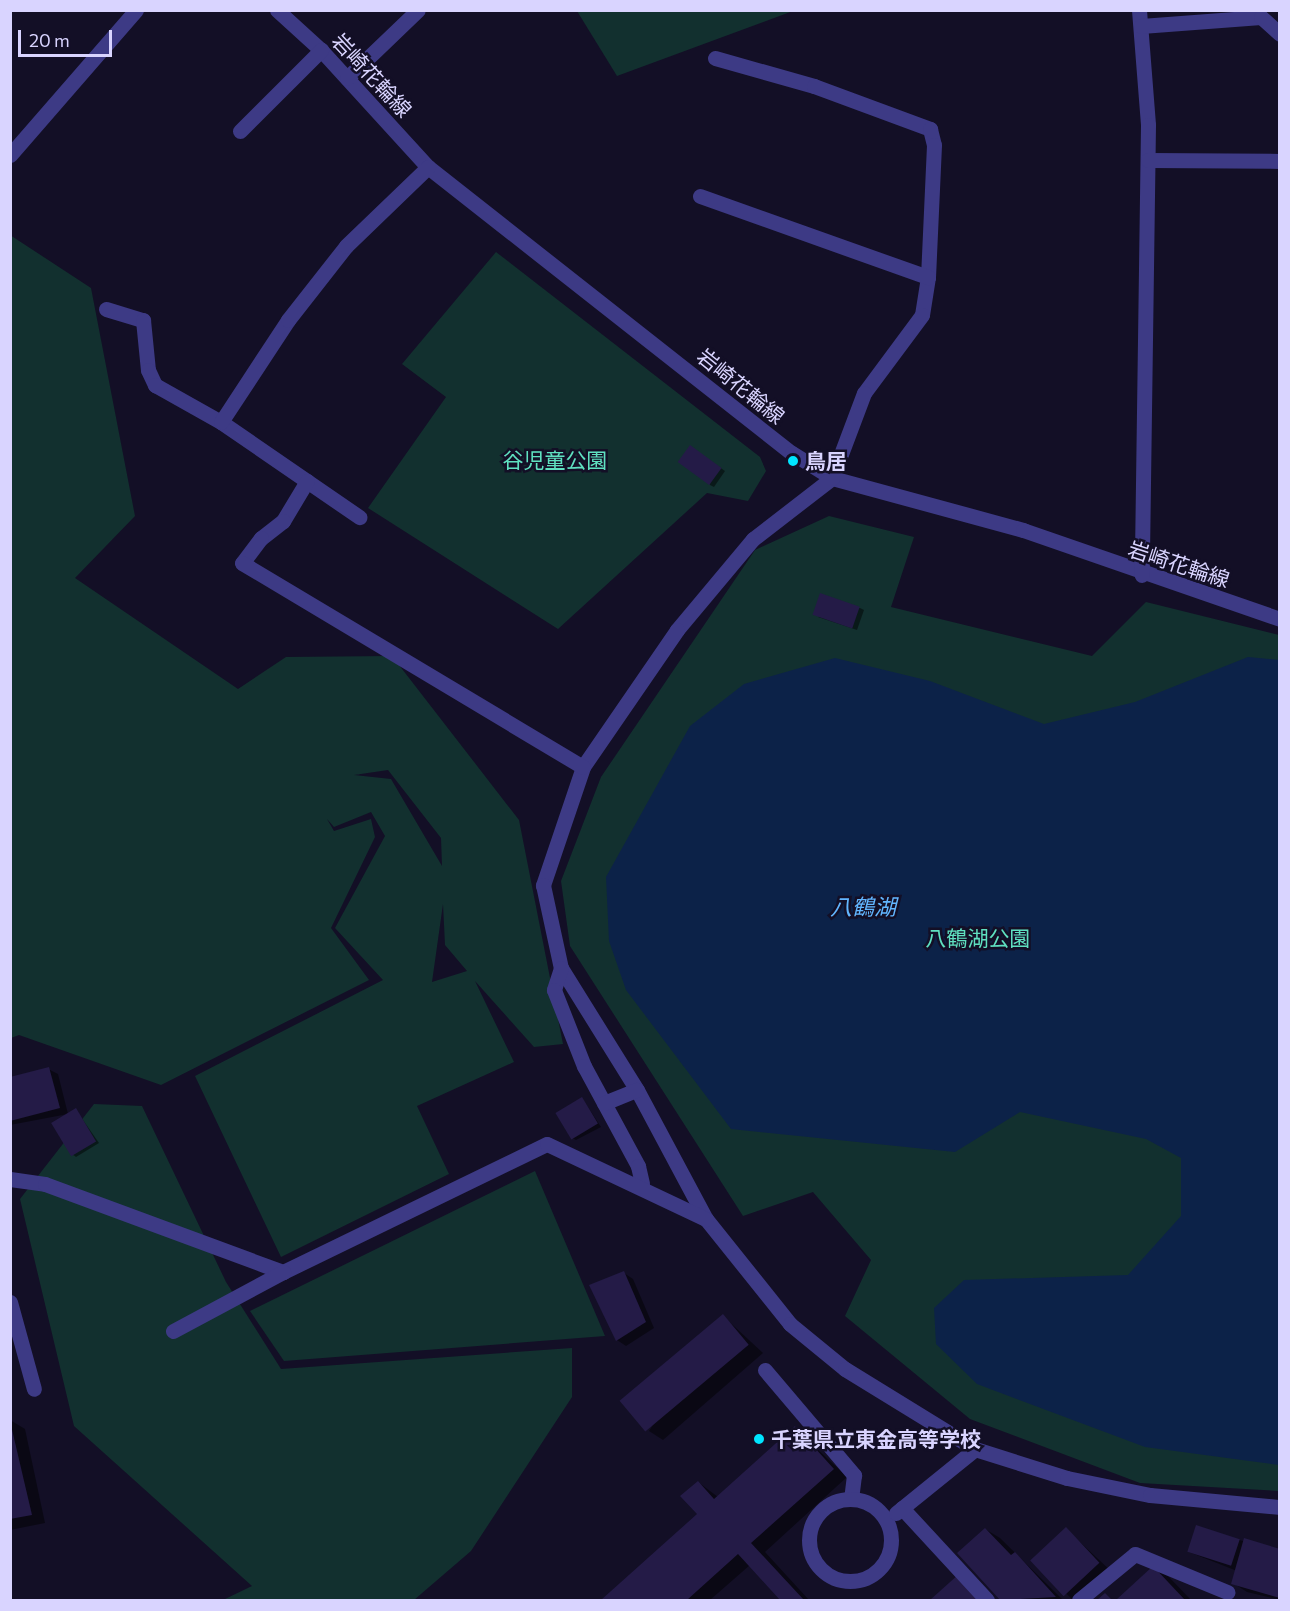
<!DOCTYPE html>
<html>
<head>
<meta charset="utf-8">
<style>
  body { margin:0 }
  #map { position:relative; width:1290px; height:1611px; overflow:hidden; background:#130f26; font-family:Commissioner,"Noto Sans JP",sans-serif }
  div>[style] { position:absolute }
  .green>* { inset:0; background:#12302f }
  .water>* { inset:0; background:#0c2248 }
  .shadow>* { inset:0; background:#0007 }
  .building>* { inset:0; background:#241b47; transform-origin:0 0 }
  .minor>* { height:15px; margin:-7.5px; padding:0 7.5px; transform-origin:7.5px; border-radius:7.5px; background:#3d3a85 }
  .minor>.ring { margin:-7.5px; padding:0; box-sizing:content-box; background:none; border:15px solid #3d3a85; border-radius:50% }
  .dots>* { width:16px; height:16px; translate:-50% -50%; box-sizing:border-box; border:3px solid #130f26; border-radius:50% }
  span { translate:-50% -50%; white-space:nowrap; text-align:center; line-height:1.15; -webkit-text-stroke:5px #130f26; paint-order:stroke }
  .street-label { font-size:21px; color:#d9d4ff }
  .park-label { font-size:21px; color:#5fe0c0 }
  .poi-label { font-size:21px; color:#d9d4ff; font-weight:700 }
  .left { translate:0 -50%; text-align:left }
  .water-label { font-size:22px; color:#62b6ff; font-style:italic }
  .frame { position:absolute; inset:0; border:12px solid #d9d4ff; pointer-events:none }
  .scale { position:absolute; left:18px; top:30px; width:94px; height:27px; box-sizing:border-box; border:3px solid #d9d4ff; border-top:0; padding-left:8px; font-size:18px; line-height:21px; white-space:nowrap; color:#d9d4ff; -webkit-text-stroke:4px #130f26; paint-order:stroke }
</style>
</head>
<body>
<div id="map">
  <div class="green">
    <i style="clip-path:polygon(577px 11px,793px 11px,617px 76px)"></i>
    <i style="clip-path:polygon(evenodd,10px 235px,91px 288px,135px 516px,75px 578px,238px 689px,286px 657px,392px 656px,519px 820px,563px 1044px,534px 1047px,475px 981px,514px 1062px,417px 1106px,449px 1174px,281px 1257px,195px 1076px,383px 980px,335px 928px,385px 836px,371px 812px,334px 827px,327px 819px,334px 831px,371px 819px,375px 837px,331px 928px,369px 980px,161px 1085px,19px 1035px,11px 1038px,10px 235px,388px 770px,441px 838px,442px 866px,391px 779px,354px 775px,388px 770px,10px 235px,443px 904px,445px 945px,467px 971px,432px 982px,443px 904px)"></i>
    <i style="clip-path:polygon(496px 252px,760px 457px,766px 471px,748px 501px,707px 493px,558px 629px,368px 508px,446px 397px,402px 364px)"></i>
    <i style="clip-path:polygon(829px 516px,914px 537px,891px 607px,1092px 656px,1146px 602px,1279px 635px,1279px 1491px,1140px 1483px,970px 1419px,845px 1316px,871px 1260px,813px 1192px,743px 1216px,570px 946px,561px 881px,601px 777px,755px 550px)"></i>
    <i style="clip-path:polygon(94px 1104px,142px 1106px,226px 1282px,281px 1369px,572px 1348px,572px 1397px,471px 1551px,414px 1600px,223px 1600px,252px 1586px,74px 1426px,20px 1199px)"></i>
    <i style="clip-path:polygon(535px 1171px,605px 1336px,284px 1361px,250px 1311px)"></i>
  </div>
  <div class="water">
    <i style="clip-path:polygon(1248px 657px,1280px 660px,1279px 1465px,1145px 1447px,977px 1384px,936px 1344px,934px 1308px,964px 1280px,1128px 1275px,1181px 1216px,1181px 1158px,1146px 1139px,1020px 1112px,955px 1152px,731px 1129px,626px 990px,609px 941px,606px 877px,690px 726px,744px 684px,835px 658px,930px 681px,1044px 724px,1135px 702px)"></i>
  </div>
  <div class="shadow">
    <i style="clip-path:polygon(694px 449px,725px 471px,714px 487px,710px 485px)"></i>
    <i style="clip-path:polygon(860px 608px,864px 610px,857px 630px,818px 617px)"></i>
    <i style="clip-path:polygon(48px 1069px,58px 1074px,68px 1114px,10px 1125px,10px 1079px)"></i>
    <i style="clip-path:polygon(582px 1098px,601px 1127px,576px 1140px,572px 1138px)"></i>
    <i style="clip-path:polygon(76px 1110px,99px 1143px,76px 1157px,72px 1154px)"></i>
    <i style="clip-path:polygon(624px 1273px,633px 1279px,654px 1328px,626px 1346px,617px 1340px)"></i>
    <i style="clip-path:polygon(723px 1316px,763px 1353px,663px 1440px,649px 1431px)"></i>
    <i style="clip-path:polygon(10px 1420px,25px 1429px,45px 1523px,10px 1530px)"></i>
    <i style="clip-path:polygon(795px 1428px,847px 1477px,765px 1552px,809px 1600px,782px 1600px,750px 1565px,710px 1600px,603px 1600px,699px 1514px,698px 1482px,718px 1497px)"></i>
    <i style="clip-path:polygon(985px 1529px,1000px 1538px,1063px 1600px,1002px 1600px,959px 1553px)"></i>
    <i style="clip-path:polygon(1066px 1529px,1112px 1572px,1073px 1600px,1032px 1561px)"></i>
    <i style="clip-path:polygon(1239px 1540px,1280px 1550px,1280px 1600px,1247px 1592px,1233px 1583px,1237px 1571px,1189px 1552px)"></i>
    <i style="clip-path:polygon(1153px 1568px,1168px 1576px,1191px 1600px,1118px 1600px)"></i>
    <i style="clip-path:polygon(960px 1576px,988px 1600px,932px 1600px)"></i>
  </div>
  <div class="building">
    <i style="left:690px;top:445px;width:39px;height:21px;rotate:36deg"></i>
    <i style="left:820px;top:593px;width:42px;height:23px;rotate:19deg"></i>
    <i style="clip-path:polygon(49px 1067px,60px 1108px,10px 1121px,10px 1077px)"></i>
    <i style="left:582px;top:1097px;width:31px;height:31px;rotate:59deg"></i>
    <i style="left:76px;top:1108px;width:39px;height:29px;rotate:59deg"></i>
    <i style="clip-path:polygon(624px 1271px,646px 1322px,616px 1341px,589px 1285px)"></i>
    <i style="left:723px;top:1314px;width:40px;height:135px;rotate:50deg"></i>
    <i style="clip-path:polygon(10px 1421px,32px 1515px,10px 1519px)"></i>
    <i style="clip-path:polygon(795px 1426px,834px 1469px,751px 1543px,804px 1600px,780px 1600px,738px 1554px,687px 1600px,601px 1600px,697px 1514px,680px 1496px,698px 1481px,714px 1499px)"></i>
    <i style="left:1196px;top:1525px;width:46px;height:28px;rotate:18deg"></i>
    <i style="left:1066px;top:1527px;width:49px;height:49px;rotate:47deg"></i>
    <i style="clip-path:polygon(985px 1528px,1011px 1555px,1015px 1552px,1056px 1597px,1000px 1600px,957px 1553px)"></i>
    <i style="clip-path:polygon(1244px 1538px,1280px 1549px,1280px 1598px,1231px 1584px)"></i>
    <i style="clip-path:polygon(1153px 1566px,1185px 1600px,1116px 1600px)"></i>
    <i style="clip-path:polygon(959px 1574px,983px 1600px,930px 1600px)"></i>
    <i style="clip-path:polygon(1105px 1593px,1112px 1600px,1097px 1600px)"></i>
  </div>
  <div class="minor">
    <i style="left:277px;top:10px;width:59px;rotate:42.3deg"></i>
    <i style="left:321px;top:50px;width:159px;rotate:47.6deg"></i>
    <i style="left:428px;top:167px;width:463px;rotate:38.2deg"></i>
    <i style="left:792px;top:453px;width:47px;rotate:32deg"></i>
    <i style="left:832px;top:478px;width:198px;rotate:15.2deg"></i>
    <i style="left:1023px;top:530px;width:272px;rotate:19.1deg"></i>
    <i style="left:1139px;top:10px;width:115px;rotate:85.5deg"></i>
    <i style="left:1148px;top:125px;width:450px;rotate:90.8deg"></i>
    <i style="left:1141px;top:26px;width:120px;rotate:-4.3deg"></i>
    <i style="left:1261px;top:17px;width:25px;rotate:42deg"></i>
    <i style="left:715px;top:58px;width:103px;rotate:15.8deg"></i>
    <i style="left:814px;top:86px;width:124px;rotate:20.3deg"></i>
    <i style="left:930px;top:129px;width:16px;rotate:76deg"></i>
    <i style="left:934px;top:145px;width:132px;rotate:92.6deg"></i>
    <i style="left:928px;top:277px;width:38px;rotate:99deg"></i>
    <i style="left:922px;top:315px;width:97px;rotate:126.6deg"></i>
    <i style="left:864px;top:393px;width:91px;rotate:110.6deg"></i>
    <i style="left:832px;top:478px;width:100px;rotate:142.3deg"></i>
    <i style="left:753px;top:539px;width:119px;rotate:129.9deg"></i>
    <i style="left:677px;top:630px;width:166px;rotate:124.5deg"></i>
    <i style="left:583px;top:767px;width:125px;rotate:108.7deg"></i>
    <i style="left:543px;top:885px;width:85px;rotate:77.8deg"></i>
    <i style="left:561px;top:968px;width:144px;rotate:58.1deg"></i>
    <i style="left:637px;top:1090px;width:146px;rotate:61.9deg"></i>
    <i style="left:706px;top:1219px;width:134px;rotate:51.3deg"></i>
    <i style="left:790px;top:1324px;width:71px;rotate:39.3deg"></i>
    <i style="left:845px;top:1369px;width:153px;rotate:31.6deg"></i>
    <i style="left:975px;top:1449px;width:96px;rotate:17.5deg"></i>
    <i style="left:1067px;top:1478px;width:85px;rotate:11.6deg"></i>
    <i style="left:1150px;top:1495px;width:131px;rotate:5.3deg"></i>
    <i style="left:347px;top:78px;width:98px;rotate:-43.8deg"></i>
    <i style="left:240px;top:131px;width:115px;rotate:-45deg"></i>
    <i style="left:10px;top:155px;width:192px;rotate:-49deg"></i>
    <i style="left:1148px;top:160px;width:132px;rotate:0.4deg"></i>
    <i style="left:700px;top:196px;width:242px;rotate:19.6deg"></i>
    <i style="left:106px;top:309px;width:39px;rotate:17deg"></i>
    <i style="left:143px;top:320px;width:50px;rotate:84.3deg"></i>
    <i style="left:148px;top:370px;width:17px;rotate:65deg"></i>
    <i style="left:155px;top:385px;width:76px;rotate:29.3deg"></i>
    <i style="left:221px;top:422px;width:168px;rotate:34.5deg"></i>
    <i style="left:221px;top:422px;width:122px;rotate:-56.7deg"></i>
    <i style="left:288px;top:320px;width:94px;rotate:-51.9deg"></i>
    <i style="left:346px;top:246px;width:114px;rotate:-43.9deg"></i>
    <i style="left:307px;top:481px;width:47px;rotate:121deg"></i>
    <i style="left:283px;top:521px;width:28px;rotate:142deg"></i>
    <i style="left:261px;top:538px;width:31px;rotate:127deg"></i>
    <i style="left:242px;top:563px;width:397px;rotate:30.9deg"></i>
    <i style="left:561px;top:968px;width:23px;rotate:108deg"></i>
    <i style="left:554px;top:990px;width:82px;rotate:68.5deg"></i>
    <i style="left:584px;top:1066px;width:114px;rotate:61.6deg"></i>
    <i style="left:638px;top:1166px;width:18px;rotate:77deg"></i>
    <i style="left:604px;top:1103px;width:35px;rotate:-22deg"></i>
    <i style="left:10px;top:1179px;width:35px;rotate:8deg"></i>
    <i style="left:45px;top:1184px;width:254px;rotate:20.3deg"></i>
    <i style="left:283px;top:1272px;width:293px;rotate:-25.9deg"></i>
    <i style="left:547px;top:1144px;width:176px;rotate:25.3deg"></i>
    <i style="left:10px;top:1302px;width:90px;rotate:74.6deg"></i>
    <i style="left:173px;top:1331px;width:125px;rotate:-28.2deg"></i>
    <i style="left:765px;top:1370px;width:138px;rotate:49.7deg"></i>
    <i style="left:854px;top:1475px;width:24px;rotate:97deg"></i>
    <i class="ring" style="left:809px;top:1499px;width:67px;height:67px"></i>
    <i style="left:902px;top:1508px;width:125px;rotate:47.3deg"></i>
    <i style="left:896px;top:1513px;width:102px;rotate:-39deg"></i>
    <i style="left:1079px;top:1600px;width:72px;rotate:-39.4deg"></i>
    <i style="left:1135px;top:1554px;width:100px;rotate:22.4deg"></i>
  </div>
  <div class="dots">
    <i style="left:793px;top:461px;background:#00e5ff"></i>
    <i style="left:759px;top:1439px;background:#00e5ff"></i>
  </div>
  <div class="street-label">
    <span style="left:372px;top:75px;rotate:47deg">岩崎花輪線</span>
    <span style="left:741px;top:386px;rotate:39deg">岩崎花輪線</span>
    <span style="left:1179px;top:564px;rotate:18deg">岩崎花輪線</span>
  </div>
  <div class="park-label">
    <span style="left:555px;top:460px">谷児童公園</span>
    <span style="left:978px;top:938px">八鶴湖公園</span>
  </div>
  <div class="poi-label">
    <span class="left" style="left:805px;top:461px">鳥居</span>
    <span class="left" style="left:771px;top:1439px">千葉県立東金高等学校</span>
  </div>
  <div class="water-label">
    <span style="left:863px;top:907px">八鶴湖</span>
  </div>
  <div class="frame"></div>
  <div class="scale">20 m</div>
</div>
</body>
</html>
